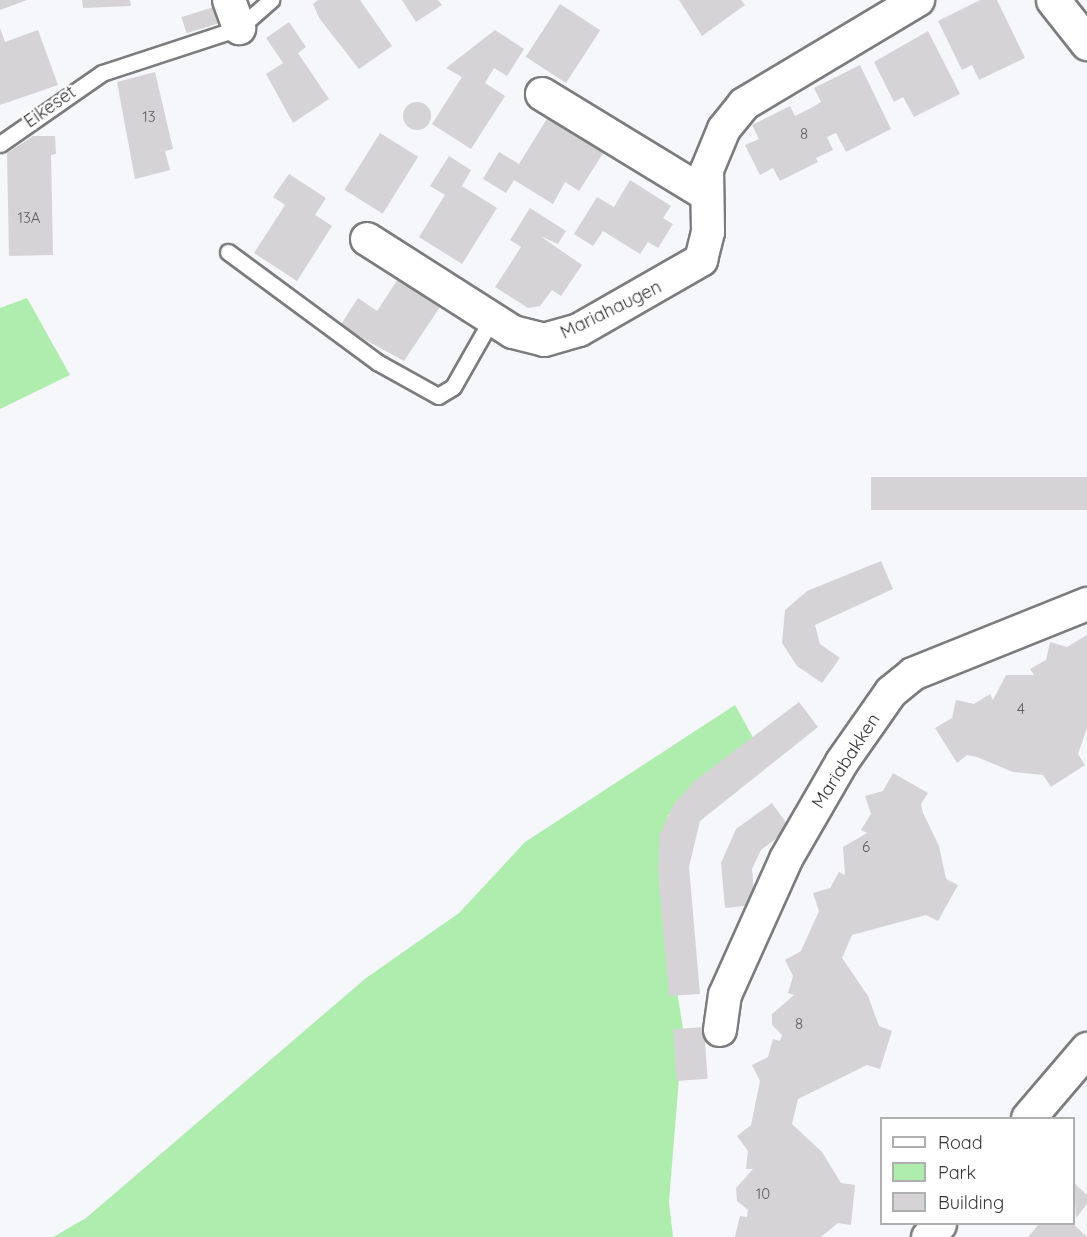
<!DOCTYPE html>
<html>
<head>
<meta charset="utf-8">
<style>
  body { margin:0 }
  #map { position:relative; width:1087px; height:1237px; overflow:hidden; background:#f6f7fa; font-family:Quicksand,sans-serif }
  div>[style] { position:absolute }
  .green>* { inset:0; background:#afedae }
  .building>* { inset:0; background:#d5d3d6; transform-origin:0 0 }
  .round { border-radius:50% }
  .roads { filter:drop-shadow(2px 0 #7b7c7e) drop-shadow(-2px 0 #7b7c7e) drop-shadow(0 2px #7b7c7e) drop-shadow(0 -2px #7b7c7e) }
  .service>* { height:15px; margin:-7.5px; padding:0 7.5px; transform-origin:7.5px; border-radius:7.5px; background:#fff }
  .minor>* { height:32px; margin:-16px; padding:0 16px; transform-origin:16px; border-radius:16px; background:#fff }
  .secondary>* { height:33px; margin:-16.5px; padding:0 16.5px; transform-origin:16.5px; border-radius:16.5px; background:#fff }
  span { translate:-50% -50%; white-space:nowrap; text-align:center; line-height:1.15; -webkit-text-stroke:5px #fff; paint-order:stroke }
  .number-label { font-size:15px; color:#5d5d5f }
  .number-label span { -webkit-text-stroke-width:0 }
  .street-label { font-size:18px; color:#353637 }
  .legend { position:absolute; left:880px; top:1117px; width:195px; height:108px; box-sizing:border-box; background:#fff; border:2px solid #aeafaf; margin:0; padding:8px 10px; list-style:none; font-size:18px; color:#353637 }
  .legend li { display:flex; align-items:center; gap:12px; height:30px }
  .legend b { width:30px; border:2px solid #aeafaf }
</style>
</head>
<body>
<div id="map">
  <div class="green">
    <i style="clip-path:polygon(27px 298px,70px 375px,0 409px,0 308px)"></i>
    <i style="clip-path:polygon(735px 705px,756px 743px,737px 792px,668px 815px,659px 883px,683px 1028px,669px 1202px,673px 1237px,53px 1237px,86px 1218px,366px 978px,459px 913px,525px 842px)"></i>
  </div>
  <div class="building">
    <i style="clip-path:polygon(0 0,27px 0,0 10px)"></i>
    <i style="clip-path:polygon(82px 0,130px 0,131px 6px,83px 8px)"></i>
    <i style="clip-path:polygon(318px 0,360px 0,392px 46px,359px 69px,319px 18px,313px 4px)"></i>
    <i style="clip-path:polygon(402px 0,438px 0,442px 5px,416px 22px)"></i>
    <i style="clip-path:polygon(679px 0,741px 0,745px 5px,702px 36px)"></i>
    <i style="clip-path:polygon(980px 0,997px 0,1025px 58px,979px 80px,972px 65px,962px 70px,938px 21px)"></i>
    <i style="left:560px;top:4px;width:48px;height:63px;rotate:33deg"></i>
    <i style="left:214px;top:7px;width:17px;height:34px;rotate:73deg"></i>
    <i style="clip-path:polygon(289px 22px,306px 47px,298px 53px,329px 99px,293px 123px,266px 74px,283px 63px,266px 38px)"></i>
    <i style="clip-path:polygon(0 28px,5px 42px,38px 30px,58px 85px,0 105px)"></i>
    <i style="clip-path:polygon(495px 30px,524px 49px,507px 76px,494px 68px,485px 83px,505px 96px,471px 149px,432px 124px,462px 77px,446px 68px)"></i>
    <i style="clip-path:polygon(928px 31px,960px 94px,914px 117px,903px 97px,894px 102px,874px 62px)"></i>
    <i style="clip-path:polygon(860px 65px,891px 129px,846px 152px,836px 133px,827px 137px,833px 150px,816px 158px,818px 162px,780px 181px,773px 168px,760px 175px,745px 145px,759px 139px,752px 125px,790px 106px,795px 116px,811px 108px,821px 102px,814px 88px)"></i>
    <i style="clip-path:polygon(155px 72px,173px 149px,165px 151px,170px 170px,135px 179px,117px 82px)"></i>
    <i class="round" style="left:403px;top:102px;width:28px;height:28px"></i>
    <i style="clip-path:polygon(548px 117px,604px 152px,579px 191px,565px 182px,553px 204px,514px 180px,506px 193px,483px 179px,499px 152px,519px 164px)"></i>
    <i style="left:380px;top:133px;width:45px;height:67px;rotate:32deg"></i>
    <i style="clip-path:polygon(33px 136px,55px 136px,56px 154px,51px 155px,53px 255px,9px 256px,7px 153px)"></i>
    <i style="clip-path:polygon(449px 156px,471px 170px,462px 186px,497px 208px,462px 264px,419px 237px,445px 195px,430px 186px)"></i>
    <i style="clip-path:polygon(289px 174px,326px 198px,315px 215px,332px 226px,297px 281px,254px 253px,285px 205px,273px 197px)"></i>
    <i style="clip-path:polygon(630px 180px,671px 206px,663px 218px,673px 224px,658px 248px,648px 242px,640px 254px,603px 231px,593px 246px,574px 234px,597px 197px,614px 207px)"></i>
    <i style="clip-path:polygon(530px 208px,566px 231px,558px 244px,540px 236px,582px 265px,561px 296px,552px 290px,540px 306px,528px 308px,495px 287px,521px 247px,510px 240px)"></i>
    <i style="clip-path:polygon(398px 279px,440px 307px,404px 361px,340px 326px,358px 298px,377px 311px)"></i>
    <i style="left:1087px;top:477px;width:33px;height:216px;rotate:90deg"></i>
    <i style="clip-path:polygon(881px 561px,893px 589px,815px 625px,820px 644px,840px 658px,822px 683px,797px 666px,782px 643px,785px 610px,807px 591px)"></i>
    <i style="clip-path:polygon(1087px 635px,1087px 728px,1078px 754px,1085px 765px,1051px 787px,1043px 775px,1013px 772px,977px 757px,967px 755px,957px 763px,935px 728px,952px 718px,956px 700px,974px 704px,990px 694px,993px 700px,1006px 675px,1034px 675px,1030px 669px,1046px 660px,1050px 642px,1067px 647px)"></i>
    <i style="clip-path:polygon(799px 702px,818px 727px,700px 821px,689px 867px,700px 994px,669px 996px,658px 870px,660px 834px,674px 804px,696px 780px)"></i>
    <i style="clip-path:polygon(893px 773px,928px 793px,921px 804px,923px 813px,939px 846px,946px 879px,958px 885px,938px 921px,926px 915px,852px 935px,842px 958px,868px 996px,879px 1026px,892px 1031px,880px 1069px,867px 1065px,798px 1099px,792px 1124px,822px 1152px,841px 1183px,855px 1185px,851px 1225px,838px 1223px,821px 1237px,735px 1237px,740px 1216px,747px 1217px,748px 1210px,737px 1201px,736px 1188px,753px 1169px,746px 1169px,748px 1151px,737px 1136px,751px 1125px,760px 1081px,752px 1065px,768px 1057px,773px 1039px,780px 1041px,782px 1035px,772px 1025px,772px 1014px,794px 995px,788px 993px,793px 976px,785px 960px,801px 951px,819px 911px,813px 893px,830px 888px,839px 872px,845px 875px,843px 847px,867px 833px,861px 830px,871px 814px,865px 796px,883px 791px)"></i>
    <i style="clip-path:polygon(772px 803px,790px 828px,761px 850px,752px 869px,755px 905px,725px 908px,721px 863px,736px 829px)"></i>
    <i style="left:704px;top:1027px;width:52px;height:31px;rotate:86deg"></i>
    <i style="clip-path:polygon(1074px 1183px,1087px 1195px,1087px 1204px,1076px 1218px)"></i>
    <i style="clip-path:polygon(1039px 1224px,1073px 1224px,1087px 1237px,1028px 1237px)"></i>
  </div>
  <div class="roads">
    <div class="service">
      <i style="left:0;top:144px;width:124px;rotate:-34.8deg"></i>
      <i style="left:102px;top:73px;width:144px;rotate:-18.2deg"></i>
      <i style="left:239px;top:28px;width:43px;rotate:-41.2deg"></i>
      <i style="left:228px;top:252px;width:185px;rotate:36.4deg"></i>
      <i style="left:377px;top:362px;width:70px;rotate:29.1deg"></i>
      <i style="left:438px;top:396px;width:17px;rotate:-31deg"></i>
      <i style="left:453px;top:387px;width:77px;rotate:-60.4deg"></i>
    </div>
    <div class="minor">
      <i style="left:229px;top:0;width:30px;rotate:70deg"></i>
      <i style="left:542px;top:94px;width:190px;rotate:31.4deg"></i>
      <i style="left:367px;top:239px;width:173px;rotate:32.5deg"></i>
      <i style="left:513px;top:332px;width:32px;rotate:14deg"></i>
      <i style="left:544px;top:340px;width:36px;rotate:-16deg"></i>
      <i style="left:579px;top:330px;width:141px;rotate:-29.8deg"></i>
      <i style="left:701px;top:260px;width:29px;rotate:-76deg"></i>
      <i style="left:708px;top:232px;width:62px;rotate:-90.9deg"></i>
      <i style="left:707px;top:170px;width:44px;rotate:-67.5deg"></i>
      <i style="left:724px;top:129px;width:32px;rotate:-51deg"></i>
      <i style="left:744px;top:104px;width:203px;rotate:-30.9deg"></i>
      <i style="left:720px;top:1030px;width:35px;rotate:-82deg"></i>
      <i style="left:725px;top:995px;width:149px;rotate:-65.8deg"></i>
      <i style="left:786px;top:859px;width:112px;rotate:-60deg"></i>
      <i style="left:842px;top:762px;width:85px;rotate:-55deg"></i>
      <i style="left:891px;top:692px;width:28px;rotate:-39deg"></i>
      <i style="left:913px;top:674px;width:188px;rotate:-21.9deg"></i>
    </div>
    <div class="secondary">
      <i style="left:1053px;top:0;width:55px;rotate:51.7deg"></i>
      <i style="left:1028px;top:1118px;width:91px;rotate:-49.5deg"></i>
      <i style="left:928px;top:1237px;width:17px;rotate:-50deg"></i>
    </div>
  </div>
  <div class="number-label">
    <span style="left:149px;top:117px">13</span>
    <span style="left:804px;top:134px">8</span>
    <span style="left:29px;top:218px">13A</span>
    <span style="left:1021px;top:709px">4</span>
    <span style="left:866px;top:847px">6</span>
    <span style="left:799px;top:1024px">8</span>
    <span style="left:763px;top:1194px">10</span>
  </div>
  <div class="street-label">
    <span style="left:50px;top:107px;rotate:-35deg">Eikeset</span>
    <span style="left:611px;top:310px;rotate:-26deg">Mariahaugen</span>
    <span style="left:846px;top:761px;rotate:-57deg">Mariabakken</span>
  </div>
  <ul class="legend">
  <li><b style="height:8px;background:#fff"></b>Road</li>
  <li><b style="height:16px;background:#afedae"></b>Park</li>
  <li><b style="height:16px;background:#d5d3d6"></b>Building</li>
  </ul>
</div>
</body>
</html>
